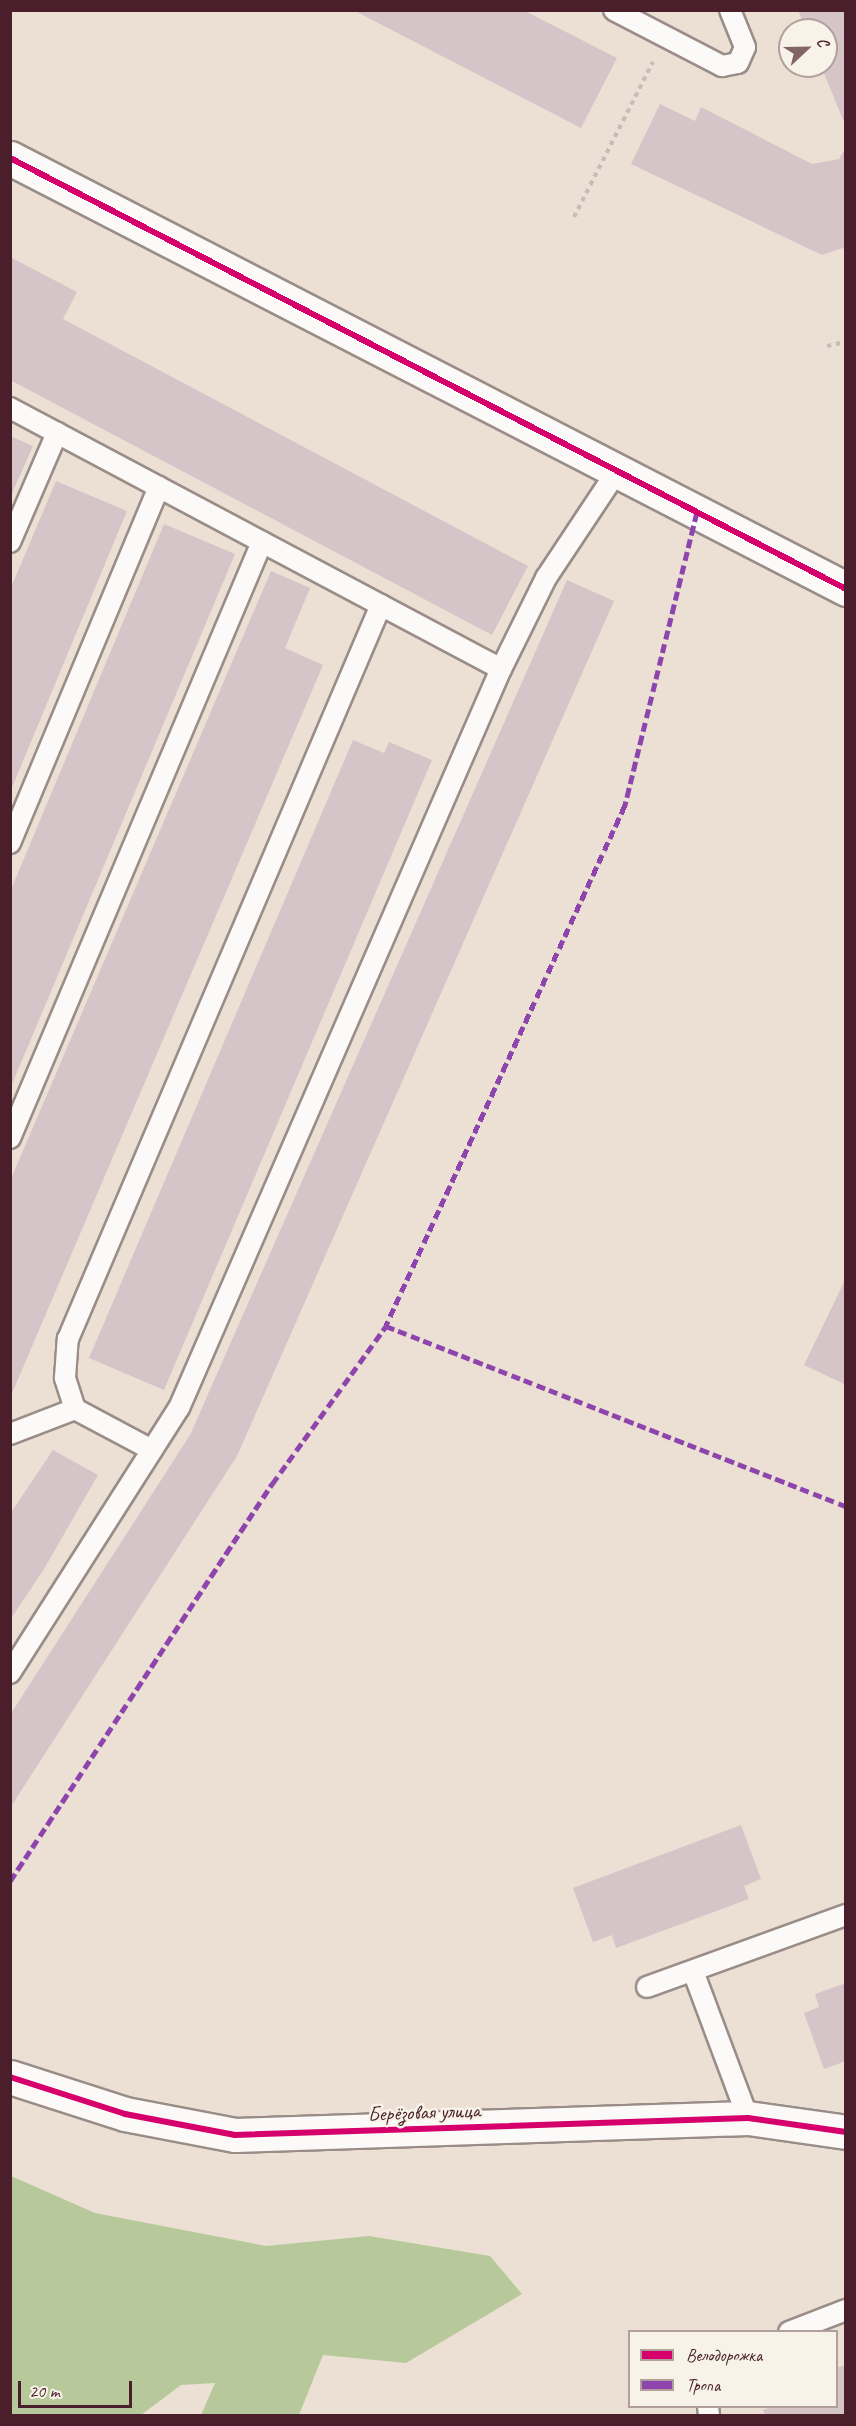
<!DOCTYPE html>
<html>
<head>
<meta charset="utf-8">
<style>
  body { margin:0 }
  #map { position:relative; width:856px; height:2426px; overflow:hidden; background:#ebe0d3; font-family:Caveat,sans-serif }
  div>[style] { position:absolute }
  .forest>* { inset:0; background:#b7c99b }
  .building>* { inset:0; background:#d5c5c9 }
  .path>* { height:4px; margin-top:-2px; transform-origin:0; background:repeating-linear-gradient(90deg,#c3bcbb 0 4.5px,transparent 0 9px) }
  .roads { filter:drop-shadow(2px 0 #9a8d88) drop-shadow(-2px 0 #9a8d88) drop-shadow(0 2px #9a8d88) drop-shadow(0 -2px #9a8d88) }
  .service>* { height:20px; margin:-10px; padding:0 10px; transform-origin:10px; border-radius:10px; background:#fcfaf8 }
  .minor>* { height:33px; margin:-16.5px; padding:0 16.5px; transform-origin:16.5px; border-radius:16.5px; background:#fcfaf8 }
  .quiet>* { height:4.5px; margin-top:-2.25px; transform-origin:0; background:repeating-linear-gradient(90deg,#8e44ad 0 9px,transparent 0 13.5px) }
  .cycleway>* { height:6px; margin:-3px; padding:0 3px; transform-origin:3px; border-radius:3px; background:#d6006c }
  span { translate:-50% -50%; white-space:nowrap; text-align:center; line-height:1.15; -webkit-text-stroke:5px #f7f3e8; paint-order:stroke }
  .street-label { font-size:21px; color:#4a1f2b }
  .frame { position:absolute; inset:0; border:12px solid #4a1f2b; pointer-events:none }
  .legend { position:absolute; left:628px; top:2330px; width:210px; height:78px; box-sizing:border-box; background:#f7f3e8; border:2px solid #b29e9c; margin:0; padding:8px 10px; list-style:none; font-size:18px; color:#4a1f2b }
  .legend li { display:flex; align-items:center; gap:12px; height:30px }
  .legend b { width:30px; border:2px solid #b29e9c }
  .north { position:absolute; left:778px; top:18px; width:60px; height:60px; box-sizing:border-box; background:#f7f3e8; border:2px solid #b29e9c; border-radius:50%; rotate:68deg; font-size:16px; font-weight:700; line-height:24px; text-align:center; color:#4a1f2b }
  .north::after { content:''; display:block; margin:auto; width:21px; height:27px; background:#826366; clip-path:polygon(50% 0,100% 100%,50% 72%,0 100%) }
  .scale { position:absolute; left:18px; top:2381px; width:114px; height:27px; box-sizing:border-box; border:3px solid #4a1f2b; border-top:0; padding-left:8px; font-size:18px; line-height:21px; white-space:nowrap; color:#4a1f2b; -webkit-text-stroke:4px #f7f3e8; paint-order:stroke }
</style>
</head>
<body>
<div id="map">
  <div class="forest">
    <i style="clip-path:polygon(11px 2176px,95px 2213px,266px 2246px,369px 2236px,490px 2256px,522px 2294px,406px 2363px,323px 2355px,299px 2415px,201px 2415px,215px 2383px,181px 2385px,141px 2415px,11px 2415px)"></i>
  </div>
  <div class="building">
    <i style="clip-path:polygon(353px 10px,523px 10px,617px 58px,581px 128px)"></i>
    <i style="clip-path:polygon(798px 10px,846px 10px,846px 127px,821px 66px,826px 66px,826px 30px,806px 30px)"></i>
    <i style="clip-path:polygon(660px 104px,695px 121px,701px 107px,812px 164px,839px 159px,846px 147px,846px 247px,822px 255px,631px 164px)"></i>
    <i style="clip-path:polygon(10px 257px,77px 292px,63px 319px,528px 566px,492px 635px,10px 380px)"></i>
    <i style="clip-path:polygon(10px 436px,33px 446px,10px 498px)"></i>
    <i style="clip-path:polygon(56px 481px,127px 511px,11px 790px,10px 590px)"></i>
    <i style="clip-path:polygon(164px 524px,235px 554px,10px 1089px,10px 892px)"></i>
    <i style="clip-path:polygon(271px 571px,310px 588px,285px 648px,323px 665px,10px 1398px,10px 1181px)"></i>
    <i style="clip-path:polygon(567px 580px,614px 601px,237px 1456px,10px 1808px,10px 1715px,190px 1435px)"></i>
    <i style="clip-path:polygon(353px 740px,384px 753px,389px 742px,432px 760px,164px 1390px,89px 1358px)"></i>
    <i style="clip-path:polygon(846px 1278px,846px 1385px,804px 1365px)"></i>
    <i style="clip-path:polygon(53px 1450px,98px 1475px,44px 1569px,10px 1620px,10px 1514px)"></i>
    <i style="clip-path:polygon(741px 1825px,761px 1879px,744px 1886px,749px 1899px,616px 1948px,612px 1935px,593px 1942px,573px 1888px)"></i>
    <i style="clip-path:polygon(846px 1983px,846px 2061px,824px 2069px,804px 2013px,819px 2007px,815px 1994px)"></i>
    <i style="clip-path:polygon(846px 2365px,846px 2416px,765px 2416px,763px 2410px,774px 2406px,836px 2406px,836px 2368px)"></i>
  </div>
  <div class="path">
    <i style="left:574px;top:217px;width:174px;rotate:-63deg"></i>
    <i style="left:827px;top:346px;width:19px;rotate:-12deg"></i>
  </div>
  <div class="roads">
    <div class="service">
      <i style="left:614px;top:10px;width:122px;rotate:27.4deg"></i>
      <i style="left:722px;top:66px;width:16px;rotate:-11deg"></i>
      <i style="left:738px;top:63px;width:17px;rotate:-66deg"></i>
      <i style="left:745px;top:47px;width:40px;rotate:-112deg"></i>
      <i style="left:10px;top:408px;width:556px;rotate:27.99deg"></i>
      <i style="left:10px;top:542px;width:119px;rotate:-66.7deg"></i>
      <i style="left:10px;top:843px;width:386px;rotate:-67.3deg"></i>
      <i style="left:10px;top:1138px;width:647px;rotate:-67.08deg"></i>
      <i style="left:10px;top:1434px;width:70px;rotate:-21deg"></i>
      <i style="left:152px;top:1450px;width:87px;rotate:-152deg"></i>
      <i style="left:75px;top:1409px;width:33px;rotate:-108deg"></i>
      <i style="left:65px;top:1378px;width:39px;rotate:-86deg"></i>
      <i style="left:68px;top:1339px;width:798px;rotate:-66.91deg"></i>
      <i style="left:10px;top:1673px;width:314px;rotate:-57.5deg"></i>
      <i style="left:179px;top:1408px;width:806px;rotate:-66.46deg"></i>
      <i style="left:501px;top:669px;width:102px;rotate:-63.7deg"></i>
      <i style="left:546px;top:578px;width:128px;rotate:-56.4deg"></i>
      <i style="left:693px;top:1971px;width:157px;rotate:69.5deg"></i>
      <i style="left:647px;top:1987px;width:212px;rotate:-19.9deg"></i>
      <i style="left:789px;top:2332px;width:61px;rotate:-21.1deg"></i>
      <i style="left:708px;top:2406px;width:10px;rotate:84deg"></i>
    </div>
    <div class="minor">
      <i style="left:10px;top:158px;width:941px;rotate:27.27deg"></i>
      <i style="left:10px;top:2077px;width:121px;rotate:17.8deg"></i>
      <i style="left:125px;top:2114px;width:112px;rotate:10.8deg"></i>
      <i style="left:235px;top:2135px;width:513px;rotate:-1.9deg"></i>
      <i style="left:748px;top:2118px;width:99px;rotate:8.1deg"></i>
    </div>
  </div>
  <div class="quiet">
    <i style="left:697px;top:513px;width:302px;rotate:103.8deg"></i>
    <i style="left:625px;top:806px;width:572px;rotate:114.68deg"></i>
    <i style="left:386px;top:1326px;width:494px;rotate:21.4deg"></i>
    <i style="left:10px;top:1881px;width:476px;rotate:-56.6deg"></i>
    <i style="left:272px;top:1484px;width:195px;rotate:-54.2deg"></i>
  </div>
  <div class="cycleway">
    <i style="left:10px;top:158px;width:941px;rotate:27.27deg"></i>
    <i style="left:10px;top:2077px;width:121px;rotate:17.8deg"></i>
    <i style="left:125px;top:2114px;width:112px;rotate:10.8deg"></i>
    <i style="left:235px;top:2135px;width:513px;rotate:-1.9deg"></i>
    <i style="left:748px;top:2118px;width:99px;rotate:8.1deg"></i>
  </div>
  <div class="street-label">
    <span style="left:424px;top:2112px;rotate:-2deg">Берёзовая улица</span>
  </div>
  <div class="frame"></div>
  <ul class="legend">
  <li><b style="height:8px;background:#d6006c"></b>Велодорожка</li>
  <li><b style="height:8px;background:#8e44ad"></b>Тропа</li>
  </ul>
  <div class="north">С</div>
  <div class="scale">20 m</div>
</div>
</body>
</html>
